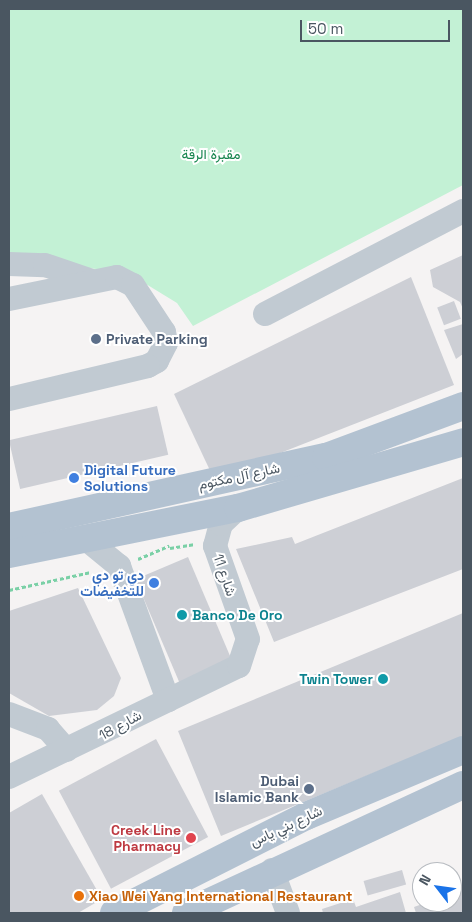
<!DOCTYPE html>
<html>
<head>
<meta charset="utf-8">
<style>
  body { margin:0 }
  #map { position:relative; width:472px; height:922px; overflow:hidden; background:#f5f3f3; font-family:"Space Grotesk",Vazirmatn,sans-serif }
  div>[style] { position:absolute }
  .green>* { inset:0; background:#c3f1d5 }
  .building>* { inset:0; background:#cdcfd5; transform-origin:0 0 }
  .path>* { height:3px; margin-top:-1.5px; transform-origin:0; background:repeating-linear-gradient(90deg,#7ad0a6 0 4px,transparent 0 6.5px) }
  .minor>* { height:24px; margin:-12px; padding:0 12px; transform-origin:12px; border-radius:12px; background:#c1cad2 }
  .major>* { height:28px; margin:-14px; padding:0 14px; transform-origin:14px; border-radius:14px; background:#b3c2d1 }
  .dots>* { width:14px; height:14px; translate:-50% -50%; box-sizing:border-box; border:2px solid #fff; border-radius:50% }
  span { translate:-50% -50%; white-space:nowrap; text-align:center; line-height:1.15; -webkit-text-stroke:4px #fff; paint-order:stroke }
  .park-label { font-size:14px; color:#17864f }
  .service-label { font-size:14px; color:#4e5e75; font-weight:700 }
  .left { translate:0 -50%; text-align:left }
  .right { translate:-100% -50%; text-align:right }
  .shop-label { font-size:14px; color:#366cbe; font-weight:700 }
  .street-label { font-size:14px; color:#4a5661 }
  .culture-label { font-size:14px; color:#0d838f; font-weight:700 }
  .health-label { font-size:14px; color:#be3a42; font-weight:700 }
  .food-label { font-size:14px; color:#c56008; font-weight:700 }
  .frame { position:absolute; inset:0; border:10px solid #4a5661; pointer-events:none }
  .north { position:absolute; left:412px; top:862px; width:50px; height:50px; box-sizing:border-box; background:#fff; border:1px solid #b7bbc0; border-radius:50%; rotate:300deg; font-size:14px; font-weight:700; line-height:20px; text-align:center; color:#4a5661 }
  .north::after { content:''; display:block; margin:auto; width:18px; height:22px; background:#1a73e8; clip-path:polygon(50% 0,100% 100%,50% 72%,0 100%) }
  .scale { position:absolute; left:300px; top:20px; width:150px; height:22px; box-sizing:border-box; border:2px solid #4a5661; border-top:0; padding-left:6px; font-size:15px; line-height:18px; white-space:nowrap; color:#4a5661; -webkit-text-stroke:4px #fff; paint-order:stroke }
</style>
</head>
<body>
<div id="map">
  <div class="green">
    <i style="clip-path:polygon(9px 9px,463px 9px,463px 185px,193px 326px,177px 303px,128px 273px,9px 258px)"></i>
  </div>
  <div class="building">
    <i style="clip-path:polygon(463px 255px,463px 309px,460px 302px,433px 287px,430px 270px)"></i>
    <i style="clip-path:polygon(411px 277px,454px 385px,214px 479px,174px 394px)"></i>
    <i style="left:454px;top:301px;width:19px;height:18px;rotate:69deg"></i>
    <i style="clip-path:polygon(463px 324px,463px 354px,456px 359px,444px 330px)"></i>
    <i style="left:157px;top:406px;width:50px;height:152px;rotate:77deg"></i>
    <i style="clip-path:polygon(463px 478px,463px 569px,274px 642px,236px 549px,292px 537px,295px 544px)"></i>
    <i style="left:188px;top:557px;width:112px;height:57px;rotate:67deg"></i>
    <i style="clip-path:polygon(78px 588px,121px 678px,114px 696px,97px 710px,49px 716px,9px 693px,9px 611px)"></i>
    <i style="clip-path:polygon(463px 613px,463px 736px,221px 836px,178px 731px)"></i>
    <i style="left:156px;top:739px;width:111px;height:110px;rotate:62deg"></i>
    <i style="clip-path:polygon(42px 794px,102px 899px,78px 913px,9px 913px,9px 813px)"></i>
    <i style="left:402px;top:870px;width:15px;height:40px;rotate:74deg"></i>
    <i style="clip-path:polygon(463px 889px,463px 913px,416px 913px,414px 907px,428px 902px,452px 902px,452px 893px)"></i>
    <i style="clip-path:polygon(400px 892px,406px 913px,323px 913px,322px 909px,353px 899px,356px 907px)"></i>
  </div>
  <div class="path">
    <i style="left:170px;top:548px;width:24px;rotate:-9deg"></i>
    <i style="left:138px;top:559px;width:34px;rotate:-23deg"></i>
    <i style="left:9px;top:590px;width:84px;rotate:-12.4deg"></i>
  </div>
  <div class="minor">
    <i style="left:9px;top:264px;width:36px;rotate:2deg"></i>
    <i style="left:45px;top:265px;width:50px;rotate:18.8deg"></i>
    <i style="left:9px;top:299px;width:110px;rotate:-11.5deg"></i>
    <i style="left:117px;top:277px;width:18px;rotate:27deg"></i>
    <i style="left:133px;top:285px;width:56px;rotate:56.6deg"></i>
    <i style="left:164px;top:332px;width:11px;rotate:80deg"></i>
    <i style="left:166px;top:343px;width:20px;rotate:117deg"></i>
    <i style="left:157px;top:361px;width:10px;rotate:151deg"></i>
    <i style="left:148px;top:366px;width:143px;rotate:166.6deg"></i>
    <i style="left:265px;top:314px;width:223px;rotate:-27.5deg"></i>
    <i style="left:86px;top:539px;width:43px;rotate:39.3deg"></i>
    <i style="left:119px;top:566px;width:143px;rotate:69.9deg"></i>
    <i style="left:9px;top:714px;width:42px;rotate:21deg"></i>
    <i style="left:48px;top:729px;width:28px;rotate:49deg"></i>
    <i style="left:9px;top:777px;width:255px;rotate:-25.8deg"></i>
    <i style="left:239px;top:666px;width:28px;rotate:-72deg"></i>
    <i style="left:248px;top:639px;width:99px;rotate:-109.5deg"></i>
    <i style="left:215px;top:546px;width:23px;rotate:-75deg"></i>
    <i style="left:221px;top:524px;width:23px;rotate:-43deg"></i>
    <i style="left:272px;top:870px;width:46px;rotate:69.6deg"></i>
  </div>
  <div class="major">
    <i style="left:9px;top:527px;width:325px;rotate:-12.5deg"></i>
    <i style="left:326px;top:457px;width:146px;rotate:-20.4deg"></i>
    <i style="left:9px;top:554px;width:234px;rotate:-11.4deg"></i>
    <i style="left:238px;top:508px;width:234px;rotate:-16.3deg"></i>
    <i style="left:114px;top:913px;width:215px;rotate:-26.8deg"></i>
    <i style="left:306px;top:816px;width:170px;rotate:-22.8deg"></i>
    <i style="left:186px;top:913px;width:305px;rotate:-24.8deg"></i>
  </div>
  <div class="dots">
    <i style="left:96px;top:339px;background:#5c6f8a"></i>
    <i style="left:74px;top:478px;background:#3f7fe0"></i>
    <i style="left:154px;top:583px;background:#3f7fe0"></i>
    <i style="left:182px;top:615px;background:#0f9aa8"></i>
    <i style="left:383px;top:679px;background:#0f9aa8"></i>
    <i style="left:309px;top:789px;background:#5c6f8a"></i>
    <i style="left:191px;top:838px;background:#e0444e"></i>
    <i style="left:79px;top:896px;background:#e8710a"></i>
  </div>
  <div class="park-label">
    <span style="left:211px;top:154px">مقبرة الرقة</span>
  </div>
  <div class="service-label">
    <span class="left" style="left:106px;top:339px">Private Parking</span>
    <span class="right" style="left:299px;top:789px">Dubai<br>Islamic Bank</span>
  </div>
  <div class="shop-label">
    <span class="left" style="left:84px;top:478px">Digital Future<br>Solutions</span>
    <span class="right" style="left:144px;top:583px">دي تو دي<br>للتخفيضات</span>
  </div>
  <div class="street-label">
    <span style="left:239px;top:476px;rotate:-12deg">شارع آل مكتوم</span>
    <span style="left:225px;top:575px;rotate:71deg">شارع 11</span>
    <span style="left:120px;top:725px;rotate:-29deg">شارع 18</span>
    <span style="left:286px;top:826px;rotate:-25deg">شارع بني ياس</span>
  </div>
  <div class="culture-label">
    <span class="left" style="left:192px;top:615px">Banco De Oro</span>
    <span class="right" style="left:373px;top:679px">Twin Tower</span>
  </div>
  <div class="health-label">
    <span class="right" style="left:181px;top:838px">Creek Line<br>Pharmacy</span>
  </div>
  <div class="food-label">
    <span class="left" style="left:89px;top:896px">Xiao Wei Yang International Restaurant</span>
  </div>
  <div class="frame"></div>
  <div class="north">N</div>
  <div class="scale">50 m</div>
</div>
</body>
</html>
